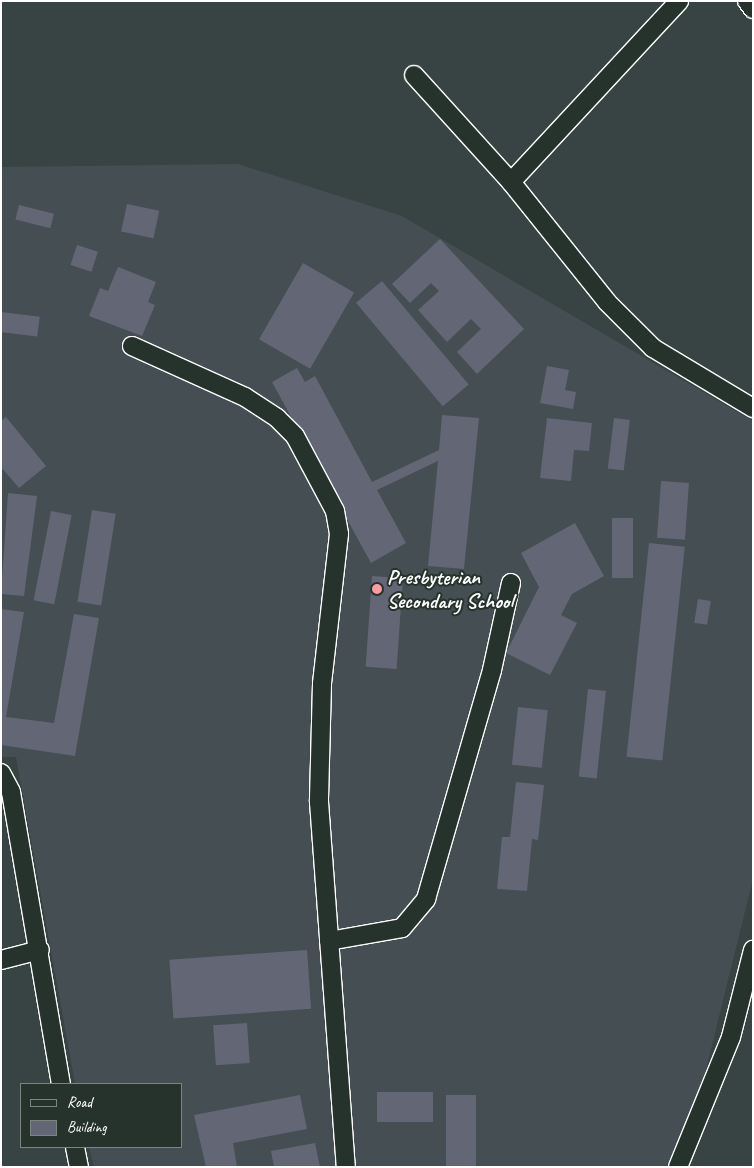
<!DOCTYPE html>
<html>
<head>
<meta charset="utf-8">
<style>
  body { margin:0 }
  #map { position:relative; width:754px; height:1168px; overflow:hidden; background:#384343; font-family:Caveat,sans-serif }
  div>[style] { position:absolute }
  .built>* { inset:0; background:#454e52 }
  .building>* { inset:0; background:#636775; transform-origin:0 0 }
  .roads { filter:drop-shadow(1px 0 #fff) drop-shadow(-1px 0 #fff) drop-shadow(0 1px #fff) drop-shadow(0 -1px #fff) }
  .street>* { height:18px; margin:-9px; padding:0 9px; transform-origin:9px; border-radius:9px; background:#26332d }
  .dots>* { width:14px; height:14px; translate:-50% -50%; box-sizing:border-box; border:2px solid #26332d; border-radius:50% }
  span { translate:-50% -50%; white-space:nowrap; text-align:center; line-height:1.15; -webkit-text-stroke:4px #26332d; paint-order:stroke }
  .poi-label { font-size:21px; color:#fff; font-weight:700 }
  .left { translate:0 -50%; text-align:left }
  .frame { position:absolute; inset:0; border:2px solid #fff; pointer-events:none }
  .legend { position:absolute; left:20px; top:1083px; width:162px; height:65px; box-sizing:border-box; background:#26332d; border:1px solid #7d8581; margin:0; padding:6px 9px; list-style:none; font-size:15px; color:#fff }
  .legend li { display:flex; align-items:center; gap:10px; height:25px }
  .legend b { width:25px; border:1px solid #7d8581 }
</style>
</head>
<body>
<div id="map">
  <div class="built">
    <i style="clip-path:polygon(238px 164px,402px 216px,753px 421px,753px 879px,682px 1167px,94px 1167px,89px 1147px,181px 1147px,181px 1084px,75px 1084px,16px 757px,1px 757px,1px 167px)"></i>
  </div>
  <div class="building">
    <i style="left:127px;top:204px;width:33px;height:28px;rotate:12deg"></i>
    <i style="left:19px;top:205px;width:36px;height:15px;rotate:14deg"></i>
    <i style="clip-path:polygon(440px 239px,524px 329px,477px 374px,457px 352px,481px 329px,471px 319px,447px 342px,418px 310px,439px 291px,431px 283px,410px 303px,392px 284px)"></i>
    <i style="left:77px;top:245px;width:22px;height:21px;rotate:18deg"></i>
    <i style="left:303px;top:263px;width:59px;height:88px;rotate:30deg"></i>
    <i style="clip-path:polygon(118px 267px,156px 282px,148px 302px,155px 305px,142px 336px,89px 316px,100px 288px,108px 291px)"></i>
    <i style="left:382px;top:281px;width:135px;height:34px;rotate:50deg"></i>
    <i style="left:1px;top:312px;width:39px;height:20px;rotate:7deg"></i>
    <i style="clip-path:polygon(547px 366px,569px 370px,565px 390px,576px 392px,573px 409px,540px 403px)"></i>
    <i style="clip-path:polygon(297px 368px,305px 382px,315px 376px,372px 482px,439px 450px,442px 415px,479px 418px,464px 569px,428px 566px,438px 461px,377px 490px,406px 543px,371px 563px,272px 382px)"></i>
    <i style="clip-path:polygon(6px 417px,46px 466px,19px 488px,1px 467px,1px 421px)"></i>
    <i style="clip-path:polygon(547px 418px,592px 423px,589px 451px,574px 450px,571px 481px,540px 478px)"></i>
    <i style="left:614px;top:418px;width:16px;height:51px;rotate:7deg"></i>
    <i style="left:661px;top:481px;width:28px;height:57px;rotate:4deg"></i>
    <i style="clip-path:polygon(8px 493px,37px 496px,24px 596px,1px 594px)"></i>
    <i style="left:92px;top:510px;width:24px;height:93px;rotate:9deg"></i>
    <i style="left:51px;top:511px;width:21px;height:91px;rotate:11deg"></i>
    <i style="left:612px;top:518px;width:21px;height:60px"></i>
    <i style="clip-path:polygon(575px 523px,604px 576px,572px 594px,561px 615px,577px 623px,550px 675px,506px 653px,539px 587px,521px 553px)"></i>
    <i style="left:649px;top:543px;width:36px;height:215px;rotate:6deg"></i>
    <i style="left:372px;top:576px;width:31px;height:91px;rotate:4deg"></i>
    <i style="left:698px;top:599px;width:13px;height:24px;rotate:9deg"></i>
    <i style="clip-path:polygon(1px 609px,24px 612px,6px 717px,54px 723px,74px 614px,99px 618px,75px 756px,1px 745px)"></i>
    <i style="left:588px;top:689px;width:18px;height:88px;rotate:6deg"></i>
    <i style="left:518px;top:707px;width:30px;height:58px;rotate:6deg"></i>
    <i style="clip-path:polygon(516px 782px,544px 785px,538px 840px,532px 839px,527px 891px,497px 889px,502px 837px,510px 837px)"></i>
    <i style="left:307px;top:950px;width:59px;height:138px;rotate:86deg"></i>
    <i style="left:247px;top:1023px;width:40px;height:34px;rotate:86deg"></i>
    <i style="left:377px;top:1092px;width:56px;height:30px"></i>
    <i style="clip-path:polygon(300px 1095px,307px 1129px,233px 1143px,237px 1167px,206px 1167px,194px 1115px)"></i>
    <i style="left:476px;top:1095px;width:72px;height:30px;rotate:90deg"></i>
    <i style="clip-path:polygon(315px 1143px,320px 1167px,274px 1167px,271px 1151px)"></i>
  </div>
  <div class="roads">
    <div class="street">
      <i style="left:747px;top:1px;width:10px;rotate:53deg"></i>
      <i style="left:414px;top:75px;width:144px;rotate:47.8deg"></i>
      <i style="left:511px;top:182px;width:154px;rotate:51.3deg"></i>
      <i style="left:607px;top:302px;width:65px;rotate:45deg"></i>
      <i style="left:653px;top:348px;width:117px;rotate:31deg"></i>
      <i style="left:511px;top:182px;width:247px;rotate:-47.1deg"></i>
      <i style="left:132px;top:346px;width:124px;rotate:24.3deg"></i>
      <i style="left:245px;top:397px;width:38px;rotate:33deg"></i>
      <i style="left:277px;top:418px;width:25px;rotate:45deg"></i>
      <i style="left:295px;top:436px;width:85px;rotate:61.9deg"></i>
      <i style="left:335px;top:511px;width:23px;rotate:80deg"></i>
      <i style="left:339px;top:534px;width:151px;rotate:96.5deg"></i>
      <i style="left:322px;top:684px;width:118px;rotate:91.5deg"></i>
      <i style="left:319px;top:802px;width:366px;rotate:85.8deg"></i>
      <i style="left:1px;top:773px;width:21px;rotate:62deg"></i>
      <i style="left:11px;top:792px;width:296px;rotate:80.3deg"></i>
      <i style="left:329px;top:941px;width:74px;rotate:-10.1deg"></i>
      <i style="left:402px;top:928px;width:38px;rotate:-50deg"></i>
      <i style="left:426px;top:899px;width:238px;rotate:-73.9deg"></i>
      <i style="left:492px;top:670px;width:89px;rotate:-77.7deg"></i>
      <i style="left:1px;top:960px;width:40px;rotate:-14.4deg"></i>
      <i style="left:75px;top:1147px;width:20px;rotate:79deg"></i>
      <i style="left:678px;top:1167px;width:140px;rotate:-67.8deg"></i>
      <i style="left:731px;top:1037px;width:90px;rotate:-75.8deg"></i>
    </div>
  </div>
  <div class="dots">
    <i style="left:377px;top:589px;background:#ff9aa2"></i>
  </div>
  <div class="poi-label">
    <span class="left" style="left:387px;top:589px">Presbyterian<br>Secondary School</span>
  </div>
  <div class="frame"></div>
  <ul class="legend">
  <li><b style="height:6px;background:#26332d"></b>Road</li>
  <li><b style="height:14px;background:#636775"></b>Building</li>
  </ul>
</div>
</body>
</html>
